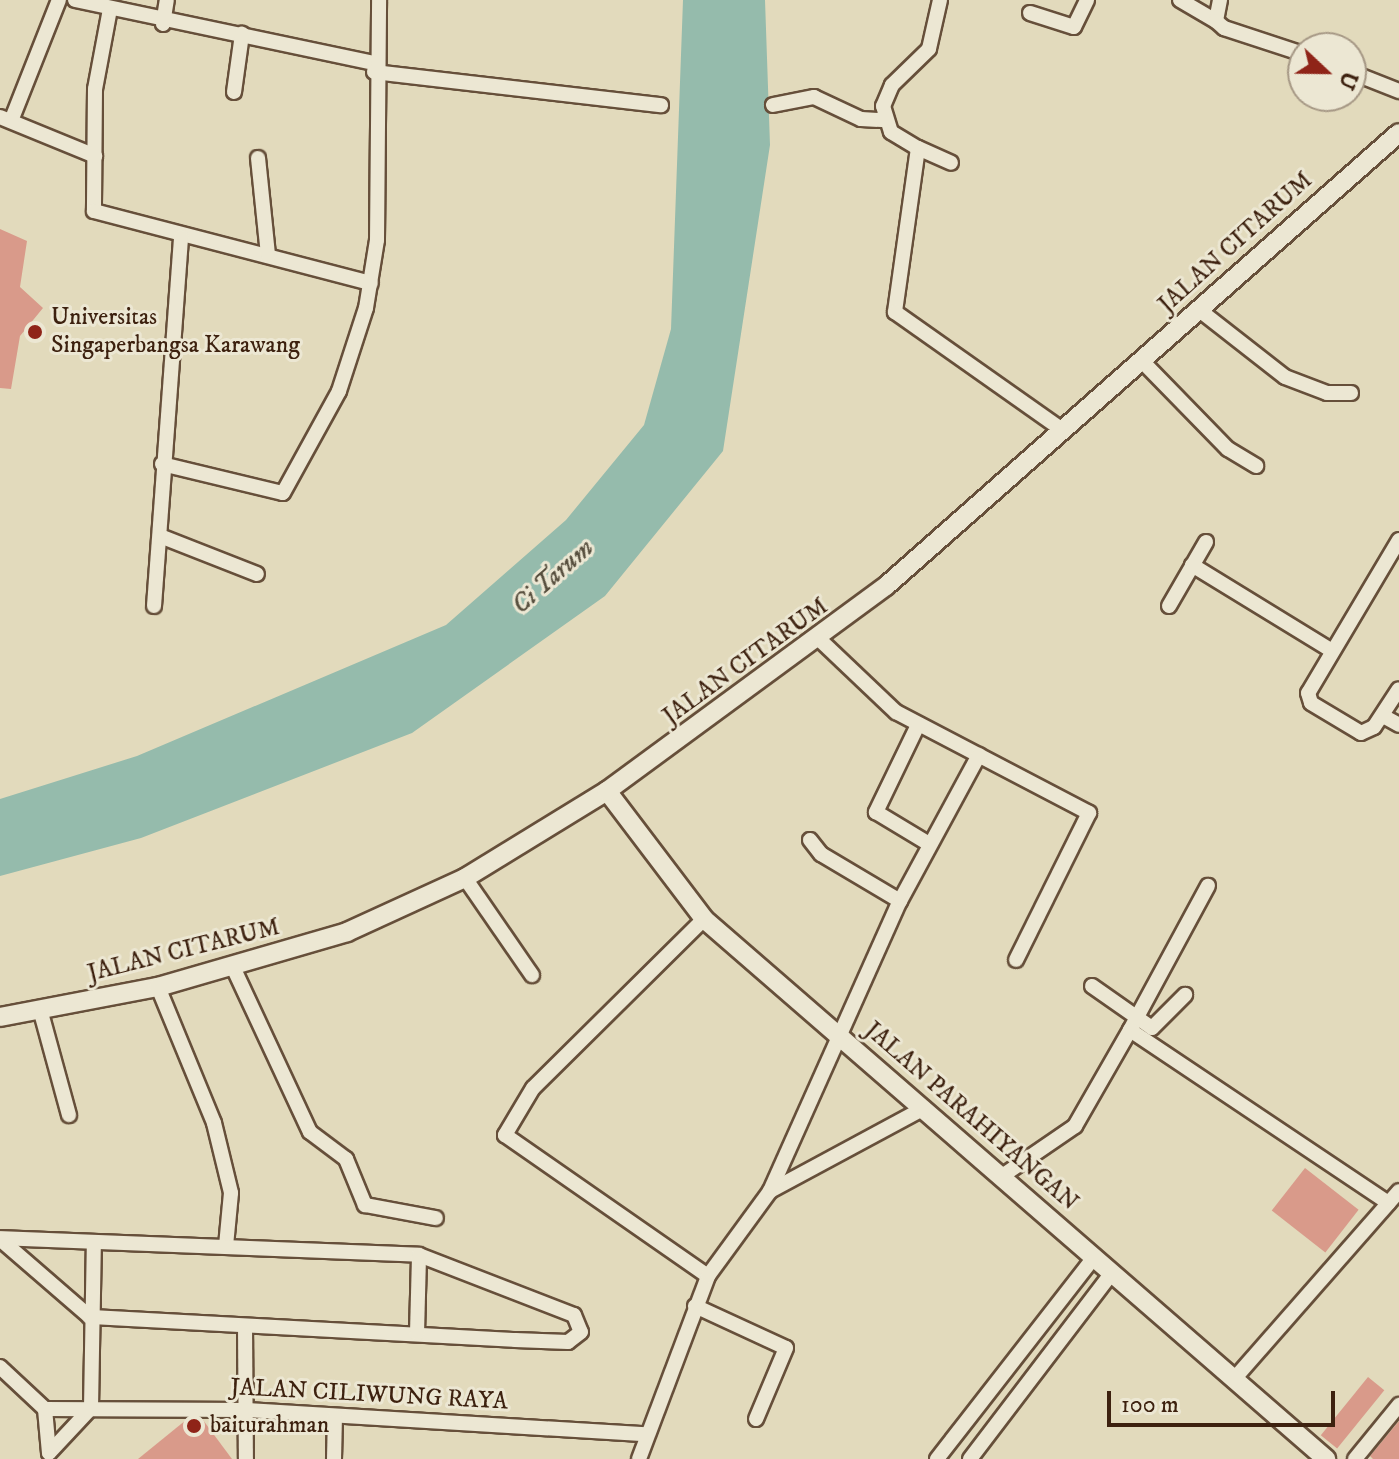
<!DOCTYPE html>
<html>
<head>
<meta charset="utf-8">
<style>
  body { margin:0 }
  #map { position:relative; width:1399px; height:1459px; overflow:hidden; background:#e2dabc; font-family:"IM FELL DW Pica",serif }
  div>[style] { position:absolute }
  .water>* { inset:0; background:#95bbac }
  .building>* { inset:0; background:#d99a8a; transform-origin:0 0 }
  .roads { filter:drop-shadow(2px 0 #664f3a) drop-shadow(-2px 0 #664f3a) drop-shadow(0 2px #664f3a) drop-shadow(0 -2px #664f3a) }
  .minor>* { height:14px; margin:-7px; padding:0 7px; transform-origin:7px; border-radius:7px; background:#ece7d3 }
  .tertiary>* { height:18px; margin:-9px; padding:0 9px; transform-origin:9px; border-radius:9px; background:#ece7d3 }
  .dots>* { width:22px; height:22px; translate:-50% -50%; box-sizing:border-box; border:4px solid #ece7d3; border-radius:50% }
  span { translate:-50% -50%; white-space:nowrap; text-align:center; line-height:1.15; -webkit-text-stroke:6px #ece7d3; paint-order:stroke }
  .street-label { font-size:24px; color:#3d210f }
  .poi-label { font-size:24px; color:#3d210f }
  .left { translate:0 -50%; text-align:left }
  .water-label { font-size:26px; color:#574f3e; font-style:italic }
  .north { position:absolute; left:1287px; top:32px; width:80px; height:80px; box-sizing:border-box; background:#ece7d3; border:2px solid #a69885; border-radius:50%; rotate:112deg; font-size:22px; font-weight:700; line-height:32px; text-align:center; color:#3d210f }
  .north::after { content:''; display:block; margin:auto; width:28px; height:36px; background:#8f2418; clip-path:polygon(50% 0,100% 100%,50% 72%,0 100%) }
  .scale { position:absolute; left:1107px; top:1391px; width:228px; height:36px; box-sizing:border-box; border:4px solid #3d210f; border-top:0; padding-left:10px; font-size:24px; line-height:28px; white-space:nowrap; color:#3d210f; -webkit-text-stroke:6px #ece7d3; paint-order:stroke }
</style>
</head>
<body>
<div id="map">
  <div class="water">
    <i style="clip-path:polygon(683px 0,765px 0,770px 145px,723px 451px,605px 596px,412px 733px,141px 838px,0 876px,0 799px,137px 756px,446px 625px,566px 520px,644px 425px,671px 329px)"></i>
  </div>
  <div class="building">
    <i style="clip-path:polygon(0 229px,27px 241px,20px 287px,43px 308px,20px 336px,11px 389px,0 388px)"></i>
    <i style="left:1305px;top:1168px;width:68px;height:54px;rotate:38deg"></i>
    <i style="left:1368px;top:1377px;width:21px;height:75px;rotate:39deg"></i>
    <i style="clip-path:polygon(186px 1420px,203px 1420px,232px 1459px,138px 1459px)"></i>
    <i style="clip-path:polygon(1399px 1421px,1399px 1459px,1373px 1459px,1370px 1456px)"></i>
  </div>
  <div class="roads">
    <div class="minor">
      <i style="left:75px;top:0;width:306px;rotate:11.9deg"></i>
      <i style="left:940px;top:0;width:50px;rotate:102.7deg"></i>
      <i style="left:929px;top:49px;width:52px;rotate:135.8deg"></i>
      <i style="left:892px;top:85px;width:23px;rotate:113deg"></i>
      <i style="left:883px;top:106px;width:27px;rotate:73deg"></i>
      <i style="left:891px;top:132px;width:31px;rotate:31deg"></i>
      <i style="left:918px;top:148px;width:166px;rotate:98deg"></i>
      <i style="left:895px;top:312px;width:203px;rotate:35.2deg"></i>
      <i style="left:1180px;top:0;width:42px;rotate:30.3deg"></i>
      <i style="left:1220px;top:0;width:21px;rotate:101deg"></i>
      <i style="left:1216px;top:21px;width:11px;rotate:41deg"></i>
      <i style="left:1224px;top:28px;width:83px;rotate:18.2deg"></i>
      <i style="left:110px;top:9px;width:81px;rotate:100.6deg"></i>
      <i style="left:95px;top:89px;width:122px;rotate:90.5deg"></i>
      <i style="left:94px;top:211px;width:286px;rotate:14.6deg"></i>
      <i style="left:1030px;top:13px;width:46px;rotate:17.7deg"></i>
      <i style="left:1074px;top:27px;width:30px;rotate:-64deg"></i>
      <i style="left:163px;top:24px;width:24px;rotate:-81deg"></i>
      <i style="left:374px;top:72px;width:289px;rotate:6.6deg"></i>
      <i style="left:1351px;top:72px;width:52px;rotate:21.6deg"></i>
      <i style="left:234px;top:92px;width:59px;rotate:-82.1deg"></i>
      <i style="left:773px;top:105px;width:42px;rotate:-11deg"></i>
      <i style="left:814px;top:97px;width:52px;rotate:25.1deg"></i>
      <i style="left:861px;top:119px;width:21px;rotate:3deg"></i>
      <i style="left:0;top:117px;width:103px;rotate:22.3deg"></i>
      <i style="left:11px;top:121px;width:130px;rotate:-68.4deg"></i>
      <i style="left:918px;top:148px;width:36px;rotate:24deg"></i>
      <i style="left:258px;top:158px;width:98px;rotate:84.1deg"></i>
      <i style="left:1198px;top:309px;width:110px;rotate:38deg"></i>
      <i style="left:1285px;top:377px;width:45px;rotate:20.9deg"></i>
      <i style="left:1327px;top:393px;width:24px"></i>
      <i style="left:1142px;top:361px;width:123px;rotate:45.7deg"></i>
      <i style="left:1228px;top:449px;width:33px;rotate:31deg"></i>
      <i style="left:162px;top:464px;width:124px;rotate:13.5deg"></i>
      <i style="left:283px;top:493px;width:116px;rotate:-61.2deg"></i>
      <i style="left:339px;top:391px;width:87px;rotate:-72deg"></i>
      <i style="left:366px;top:308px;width:69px;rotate:-80.8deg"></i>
      <i style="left:377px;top:240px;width:240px;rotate:-89.5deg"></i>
      <i style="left:160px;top:536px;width:104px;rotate:21.4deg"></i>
      <i style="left:1399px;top:540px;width:178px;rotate:120.7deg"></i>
      <i style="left:1308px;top:693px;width:10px;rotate:73deg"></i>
      <i style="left:1311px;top:703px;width:58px;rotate:31deg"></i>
      <i style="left:1361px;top:733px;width:14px;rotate:-25deg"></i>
      <i style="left:1374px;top:727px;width:45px;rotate:-56.7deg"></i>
      <i style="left:1192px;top:565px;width:161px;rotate:31.5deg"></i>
      <i style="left:154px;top:606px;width:370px;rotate:-85.8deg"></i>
      <i style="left:1169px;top:606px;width:74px;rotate:-60deg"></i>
      <i style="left:820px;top:640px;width:105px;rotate:43.5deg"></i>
      <i style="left:896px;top:712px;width:218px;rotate:27.6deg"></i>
      <i style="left:1089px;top:813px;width:164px;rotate:116.4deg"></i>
      <i style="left:1383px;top:716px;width:18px;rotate:29deg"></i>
      <i style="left:918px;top:725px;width:97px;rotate:115.8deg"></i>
      <i style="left:876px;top:812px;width:62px;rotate:31.1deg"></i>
      <i style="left:810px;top:840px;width:18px;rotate:52deg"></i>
      <i style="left:821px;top:854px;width:92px;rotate:30.7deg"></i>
      <i style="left:465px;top:878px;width:118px;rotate:55.4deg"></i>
      <i style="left:704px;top:919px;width:240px;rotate:135.3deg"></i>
      <i style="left:533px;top:1088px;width:55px;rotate:120.8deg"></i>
      <i style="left:505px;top:1135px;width:247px;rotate:34.8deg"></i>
      <i style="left:233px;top:967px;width:182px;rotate:65deg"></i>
      <i style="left:310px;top:1132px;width:45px;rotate:36.9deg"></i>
      <i style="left:346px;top:1159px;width:50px;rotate:67.6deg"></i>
      <i style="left:365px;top:1205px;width:72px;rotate:10.4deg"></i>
      <i style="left:1092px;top:986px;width:73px;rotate:35deg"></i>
      <i style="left:1152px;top:1028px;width:47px;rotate:-45deg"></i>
      <i style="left:158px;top:987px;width:147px;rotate:67.6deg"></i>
      <i style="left:214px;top:1123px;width:72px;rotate:76.3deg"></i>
      <i style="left:231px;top:1193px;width:53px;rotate:95.4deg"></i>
      <i style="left:40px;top:1009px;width:110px;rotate:74.7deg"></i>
      <i style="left:1130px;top:1030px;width:164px;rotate:-61.6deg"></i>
      <i style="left:1005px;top:1174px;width:85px;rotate:-34.4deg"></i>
      <i style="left:1075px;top:1126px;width:111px;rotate:-60.2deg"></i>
      <i style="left:1130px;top:1030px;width:311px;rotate:33.8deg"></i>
      <i style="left:770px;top:1191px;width:175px;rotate:-28.3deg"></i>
      <i style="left:0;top:1238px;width:419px;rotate:2.3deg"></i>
      <i style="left:419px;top:1255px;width:166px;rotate:21.2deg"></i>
      <i style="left:574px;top:1315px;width:18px;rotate:68deg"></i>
      <i style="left:581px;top:1332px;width:16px;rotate:142deg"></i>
      <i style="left:568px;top:1342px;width:53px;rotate:-177.8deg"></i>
      <i style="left:515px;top:1340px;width:426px;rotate:-176.9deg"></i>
      <i style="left:90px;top:1317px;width:119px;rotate:-139.1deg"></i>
      <i style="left:695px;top:1306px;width:100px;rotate:24.8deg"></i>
      <i style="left:786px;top:1348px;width:77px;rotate:112.9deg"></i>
      <i style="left:245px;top:1326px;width:133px;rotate:89.6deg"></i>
      <i style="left:417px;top:1333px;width:78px;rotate:-88.5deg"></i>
      <i style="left:0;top:1367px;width:62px;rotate:43deg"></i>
      <i style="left:45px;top:1409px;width:44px;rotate:84.8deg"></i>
      <i style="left:49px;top:1453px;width:62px;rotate:-47deg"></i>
      <i style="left:1234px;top:1379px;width:250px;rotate:-48.7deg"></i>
      <i style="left:91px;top:1408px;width:166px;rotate:-89deg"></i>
      <i style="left:45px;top:1409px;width:202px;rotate:0.3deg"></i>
      <i style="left:247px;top:1410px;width:399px;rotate:3.5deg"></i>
      <i style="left:334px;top:1459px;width:43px;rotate:-88.7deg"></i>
      <i style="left:639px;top:1459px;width:196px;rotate:-69.3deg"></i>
      <i style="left:708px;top:1276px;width:105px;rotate:-53.9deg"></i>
      <i style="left:770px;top:1191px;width:318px;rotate:-65.9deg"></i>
      <i style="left:900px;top:901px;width:166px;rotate:-61.6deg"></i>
      <i style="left:937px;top:1459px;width:256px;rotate:-52.1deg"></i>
      <i style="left:970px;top:1459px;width:233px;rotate:-52.7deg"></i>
      <i style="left:1355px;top:1459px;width:70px;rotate:-50.8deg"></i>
    </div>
    <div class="tertiary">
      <i style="left:607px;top:791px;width:161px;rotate:52.8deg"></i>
      <i style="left:704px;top:919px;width:824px;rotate:40.96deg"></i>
      <i style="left:0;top:1017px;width:161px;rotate:-10.8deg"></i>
      <i style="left:158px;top:987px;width:197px;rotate:-16.2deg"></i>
      <i style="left:347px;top:932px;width:130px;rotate:-24.6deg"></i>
      <i style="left:465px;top:878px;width:167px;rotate:-31.5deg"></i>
      <i style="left:607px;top:791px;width:346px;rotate:-36.3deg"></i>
      <i style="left:886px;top:586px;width:684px;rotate:-41.45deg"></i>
    </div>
  </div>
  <div class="dots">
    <i style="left:35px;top:332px;background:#8f2418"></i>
    <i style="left:194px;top:1426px;background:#8f2418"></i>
  </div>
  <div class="street-label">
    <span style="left:1236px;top:243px;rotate:-42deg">JALAN CITARUM</span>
    <span style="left:746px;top:662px;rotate:-36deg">JALAN CITARUM</span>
    <span style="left:184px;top:951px;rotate:-14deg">JALAN CITARUM</span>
    <span style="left:971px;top:1117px;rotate:41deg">JALAN PARAHIYANGAN</span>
    <span style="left:369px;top:1395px;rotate:3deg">JALAN CILIWUNG RAYA</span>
  </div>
  <div class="poi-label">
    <span class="left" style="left:51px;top:332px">Universitas<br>Singaperbangsa Karawang</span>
    <span class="left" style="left:210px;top:1426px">baiturahman</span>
  </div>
  <div class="water-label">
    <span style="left:553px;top:577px;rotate:-41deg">Ci Tarum</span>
  </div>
  <div class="north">U</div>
  <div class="scale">100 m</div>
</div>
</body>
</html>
